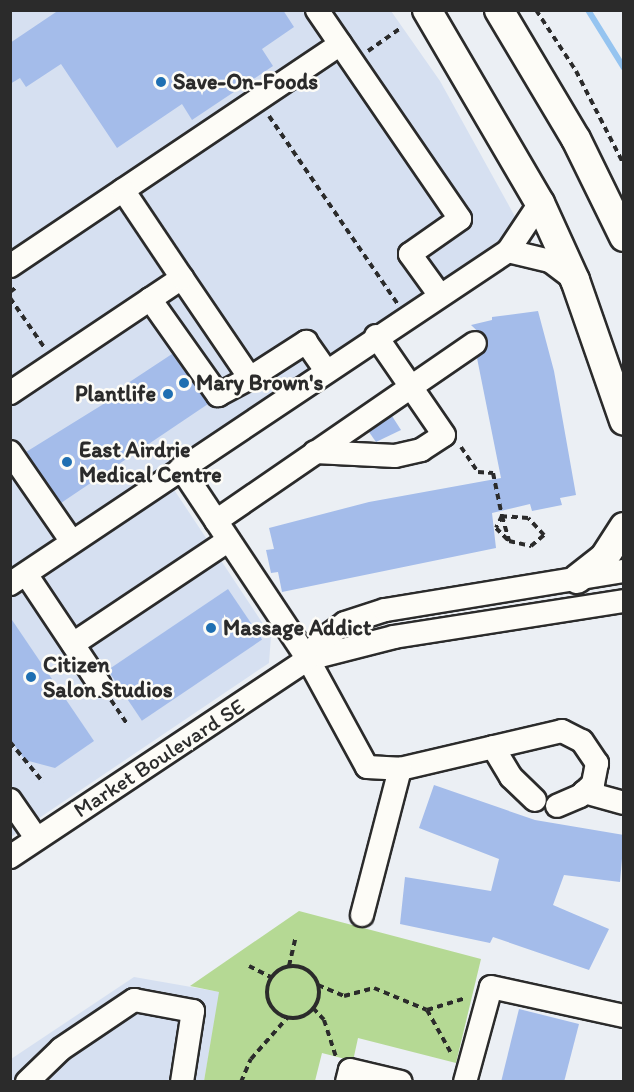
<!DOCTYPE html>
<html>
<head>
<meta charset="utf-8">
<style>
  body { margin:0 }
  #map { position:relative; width:634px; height:1092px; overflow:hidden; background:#ebeff4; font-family:Itim,sans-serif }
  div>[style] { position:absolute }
  .built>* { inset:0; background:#d6e0f1 }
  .green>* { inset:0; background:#b5d994 }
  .stream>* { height:6px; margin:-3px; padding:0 3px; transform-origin:3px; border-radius:3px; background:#95c4f0 }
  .building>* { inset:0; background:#a4bcea; transform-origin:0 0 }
  .path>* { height:4px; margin-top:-2px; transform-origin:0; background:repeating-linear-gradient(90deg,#2b2b2b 0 6px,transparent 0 10.5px) }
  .path>.ring { margin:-2px; padding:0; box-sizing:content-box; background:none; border:4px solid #2b2b2b; border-radius:50% }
  .roads { filter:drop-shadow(2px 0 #2b2b2b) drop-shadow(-2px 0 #2b2b2b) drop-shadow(0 2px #2b2b2b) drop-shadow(0 -2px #2b2b2b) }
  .minor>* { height:22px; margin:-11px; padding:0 11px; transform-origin:11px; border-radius:11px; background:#fdfcf7 }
  .major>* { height:28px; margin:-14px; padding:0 14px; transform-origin:14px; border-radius:14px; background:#fdfcf7 }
  .dots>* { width:16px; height:16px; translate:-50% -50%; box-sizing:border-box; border:3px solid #fdfcf7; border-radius:50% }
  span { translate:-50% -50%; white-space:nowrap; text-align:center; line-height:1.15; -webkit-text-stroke:5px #fdfcf7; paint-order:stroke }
  .poi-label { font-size:22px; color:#2b2b2b; font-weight:700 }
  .left { translate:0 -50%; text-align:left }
  .right { translate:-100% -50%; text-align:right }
  .street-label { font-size:22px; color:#2b2b2b }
  .frame { position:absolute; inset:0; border:12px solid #2b2b2b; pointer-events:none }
</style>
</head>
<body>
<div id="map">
  <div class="built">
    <i style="clip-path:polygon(11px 11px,391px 11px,440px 81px,518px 222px,513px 231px,161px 470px,271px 636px,269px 663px,11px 837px)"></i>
    <i style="clip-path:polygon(134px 977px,220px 992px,204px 1081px,11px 1082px,11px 1059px)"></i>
  </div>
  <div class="green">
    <i style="clip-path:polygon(299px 911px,481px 959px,456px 1063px,358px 1038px,353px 1061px,322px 1053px,315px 1081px,204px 1081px,219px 992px,190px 986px)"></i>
  </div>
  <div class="stream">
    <i style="left:588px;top:10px;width:68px;rotate:58.2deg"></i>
  </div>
  <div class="building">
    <i style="clip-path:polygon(59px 10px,283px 10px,294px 27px,262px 49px,273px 66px,192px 120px,182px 104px,117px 148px,61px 64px,26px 87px,20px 78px,10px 84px,10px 43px)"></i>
    <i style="clip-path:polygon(538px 311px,554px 371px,576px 495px,560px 498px,562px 505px,532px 511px,530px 504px,492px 513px,496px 548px,282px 592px,278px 572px,271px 573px,266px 550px,274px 549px,269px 528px,369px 502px,501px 478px,477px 358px,488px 341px,471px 325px,492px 320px,492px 317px)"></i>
    <i style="clip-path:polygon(172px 354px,208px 404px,61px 503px,26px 452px,131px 387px,128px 383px)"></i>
    <i style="clip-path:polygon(392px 416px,401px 430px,376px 442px,369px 432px)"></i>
    <i style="left:228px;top:589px;width:61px;height:145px;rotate:56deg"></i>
    <i style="clip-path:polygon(10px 617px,94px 741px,55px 768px,25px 760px,10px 739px)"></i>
    <i style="clip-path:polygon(434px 785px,535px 820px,624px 835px,620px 882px,564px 875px,553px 905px,609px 929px,589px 970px,493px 937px,490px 943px,400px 924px,405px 877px,491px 891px,499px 859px,419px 828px)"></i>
    <i style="clip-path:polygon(519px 1009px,579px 1024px,564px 1082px,501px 1082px)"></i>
  </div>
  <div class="path">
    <i style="left:536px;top:10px;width:73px;rotate:56.7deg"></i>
    <i style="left:576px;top:71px;width:106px;rotate:62.9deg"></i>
    <i style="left:368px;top:51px;width:38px;rotate:-35deg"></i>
    <i style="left:269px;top:116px;width:227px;rotate:55.6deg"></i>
    <i style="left:10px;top:292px;width:10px;rotate:-37deg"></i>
    <i style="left:10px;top:298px;width:60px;rotate:55.2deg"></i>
    <i style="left:461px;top:447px;width:30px;rotate:56deg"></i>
    <i style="left:478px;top:472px;width:15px;rotate:4deg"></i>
    <i style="left:493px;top:473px;width:44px;rotate:78.2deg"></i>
    <i style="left:502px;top:516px;width:26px;rotate:74deg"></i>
    <i style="left:509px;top:541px;width:23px;rotate:13deg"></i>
    <i style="left:531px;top:546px;width:17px;rotate:-40deg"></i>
    <i style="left:544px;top:535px;width:23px;rotate:-133deg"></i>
    <i style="left:528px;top:518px;width:26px;rotate:-176deg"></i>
    <i style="left:502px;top:516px;width:13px;rotate:117deg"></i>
    <i style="left:496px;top:528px;width:18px;rotate:45deg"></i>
    <i style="left:111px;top:700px;width:29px;rotate:56deg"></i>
    <i style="left:10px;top:742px;width:52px;rotate:50.5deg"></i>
    <i style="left:249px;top:966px;width:25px;rotate:27deg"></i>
    <i style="left:289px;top:966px;width:31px;rotate:-77deg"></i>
    <i class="ring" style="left:267px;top:966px;width:48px;height:48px"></i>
    <i style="left:318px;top:985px;width:28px;rotate:23deg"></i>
    <i style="left:344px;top:996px;width:31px;rotate:-15deg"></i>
    <i style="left:374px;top:988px;width:57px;rotate:22.5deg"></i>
    <i style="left:427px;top:1010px;width:49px;rotate:60.8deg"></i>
    <i style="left:313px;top:1008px;width:16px;rotate:47deg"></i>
    <i style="left:324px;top:1020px;width:40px;rotate:72deg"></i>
    <i style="left:427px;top:1010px;width:41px;rotate:-17.1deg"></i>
    <i style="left:241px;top:1082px;width:25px;rotate:-67deg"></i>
    <i style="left:251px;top:1059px;width:55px;rotate:-48.7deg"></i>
  </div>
  <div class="roads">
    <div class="minor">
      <i style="left:317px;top:10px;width:253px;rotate:55.6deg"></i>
      <i style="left:460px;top:219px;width:61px;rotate:145deg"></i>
      <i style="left:410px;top:254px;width:49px;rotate:54.1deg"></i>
      <i style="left:508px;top:251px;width:43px;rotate:13.4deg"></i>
      <i style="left:550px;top:261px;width:31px;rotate:37deg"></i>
      <i style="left:10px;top:266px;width:398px;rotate:-33.9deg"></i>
      <i style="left:182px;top:278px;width:121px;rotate:55.8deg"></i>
      <i style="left:250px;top:378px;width:67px;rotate:-32.7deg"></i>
      <i style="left:306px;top:342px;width:35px;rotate:55deg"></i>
      <i style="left:150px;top:299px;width:118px;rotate:54.7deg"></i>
      <i style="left:218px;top:395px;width:36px;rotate:-28deg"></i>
      <i style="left:10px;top:393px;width:207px;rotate:-33.8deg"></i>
      <i style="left:182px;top:278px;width:106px;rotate:-123.8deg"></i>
      <i style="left:10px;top:452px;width:109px;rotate:55.4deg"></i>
      <i style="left:315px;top:452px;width:80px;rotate:2.9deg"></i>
      <i style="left:395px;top:456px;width:27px;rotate:-13deg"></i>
      <i style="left:421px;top:450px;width:27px;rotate:-33deg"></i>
      <i style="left:444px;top:435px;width:120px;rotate:-124.5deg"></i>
      <i style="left:181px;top:468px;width:229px;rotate:56.4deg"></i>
      <i style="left:308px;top:659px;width:123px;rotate:61.4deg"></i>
      <i style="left:367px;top:767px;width:33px;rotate:3deg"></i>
      <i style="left:400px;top:769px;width:166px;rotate:-13.2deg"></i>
      <i style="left:562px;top:731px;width:22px;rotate:27deg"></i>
      <i style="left:582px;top:741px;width:27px;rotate:56deg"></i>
      <i style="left:597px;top:763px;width:21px;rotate:101deg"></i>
      <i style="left:593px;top:784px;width:18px;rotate:137deg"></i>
      <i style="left:580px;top:796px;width:25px;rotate:157deg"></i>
      <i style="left:216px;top:521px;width:314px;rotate:-34.5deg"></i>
      <i style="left:26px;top:574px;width:133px;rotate:56.3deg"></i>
      <i style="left:10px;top:584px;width:599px;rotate:-33.77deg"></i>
      <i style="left:508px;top:251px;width:58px;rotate:-56.3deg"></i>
      <i style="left:73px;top:644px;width:187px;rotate:-33.7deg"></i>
      <i style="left:308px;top:659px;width:89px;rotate:-14.3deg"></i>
      <i style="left:394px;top:637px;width:233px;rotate:-8.9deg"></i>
      <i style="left:493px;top:747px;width:35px;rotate:59deg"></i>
      <i style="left:511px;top:777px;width:33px;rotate:44deg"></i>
      <i style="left:584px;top:792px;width:41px;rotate:15.4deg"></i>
      <i style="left:10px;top:800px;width:47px;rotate:55.3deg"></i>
      <i style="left:10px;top:857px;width:358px;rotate:-33.6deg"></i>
      <i style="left:308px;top:659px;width:20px;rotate:-57deg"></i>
      <i style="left:319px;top:642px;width:32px;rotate:-36deg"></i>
      <i style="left:345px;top:623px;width:42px;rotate:-18deg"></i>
      <i style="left:385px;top:610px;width:242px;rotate:-9.3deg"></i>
      <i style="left:362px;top:915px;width:151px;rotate:-75.4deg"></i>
      <i style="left:27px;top:1082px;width:47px;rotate:-44.1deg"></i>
      <i style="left:61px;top:1049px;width:88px;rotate:-33.9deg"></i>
      <i style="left:134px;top:1000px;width:60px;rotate:10.6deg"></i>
      <i style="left:193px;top:1011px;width:72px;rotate:98.8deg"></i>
      <i style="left:347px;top:1082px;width:12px;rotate:-76deg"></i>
      <i style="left:350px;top:1070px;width:52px;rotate:13.2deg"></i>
      <i style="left:465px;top:1082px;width:98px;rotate:-74.7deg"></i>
      <i style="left:491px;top:987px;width:136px;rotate:12.3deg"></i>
    </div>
    <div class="major">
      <i style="left:427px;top:10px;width:224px;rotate:59.7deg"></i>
      <i style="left:540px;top:203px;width:85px;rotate:65.6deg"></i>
      <i style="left:575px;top:280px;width:149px;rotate:70.8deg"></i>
      <i style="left:499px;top:10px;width:150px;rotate:59.2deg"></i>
      <i style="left:576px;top:139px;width:109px;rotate:63.9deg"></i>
      <i style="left:577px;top:579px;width:34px;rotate:-38deg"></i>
      <i style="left:604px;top:558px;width:37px;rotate:-57deg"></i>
    </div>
  </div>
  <div class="dots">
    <i style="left:161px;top:82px;background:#1f6fb2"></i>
    <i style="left:184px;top:383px;background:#1f6fb2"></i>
    <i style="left:168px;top:394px;background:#1f6fb2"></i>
    <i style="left:67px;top:462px;background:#1f6fb2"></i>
    <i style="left:211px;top:628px;background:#1f6fb2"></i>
    <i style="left:31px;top:677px;background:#1f6fb2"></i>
  </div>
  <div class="poi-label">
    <span class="left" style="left:173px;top:82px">Save-On-Foods</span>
    <span class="left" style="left:196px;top:383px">Mary Brown's</span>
    <span class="right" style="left:156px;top:394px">Plantlife</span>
    <span class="left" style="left:79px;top:462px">East Airdrie<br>Medical Centre</span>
    <span class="left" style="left:223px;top:628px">Massage Addict</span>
    <span class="left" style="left:43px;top:677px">Citizen<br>Salon Studios</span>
  </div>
  <div class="street-label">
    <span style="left:159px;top:758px;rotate:-33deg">Market Boulevard SE</span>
  </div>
  <div class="frame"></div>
</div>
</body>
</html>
